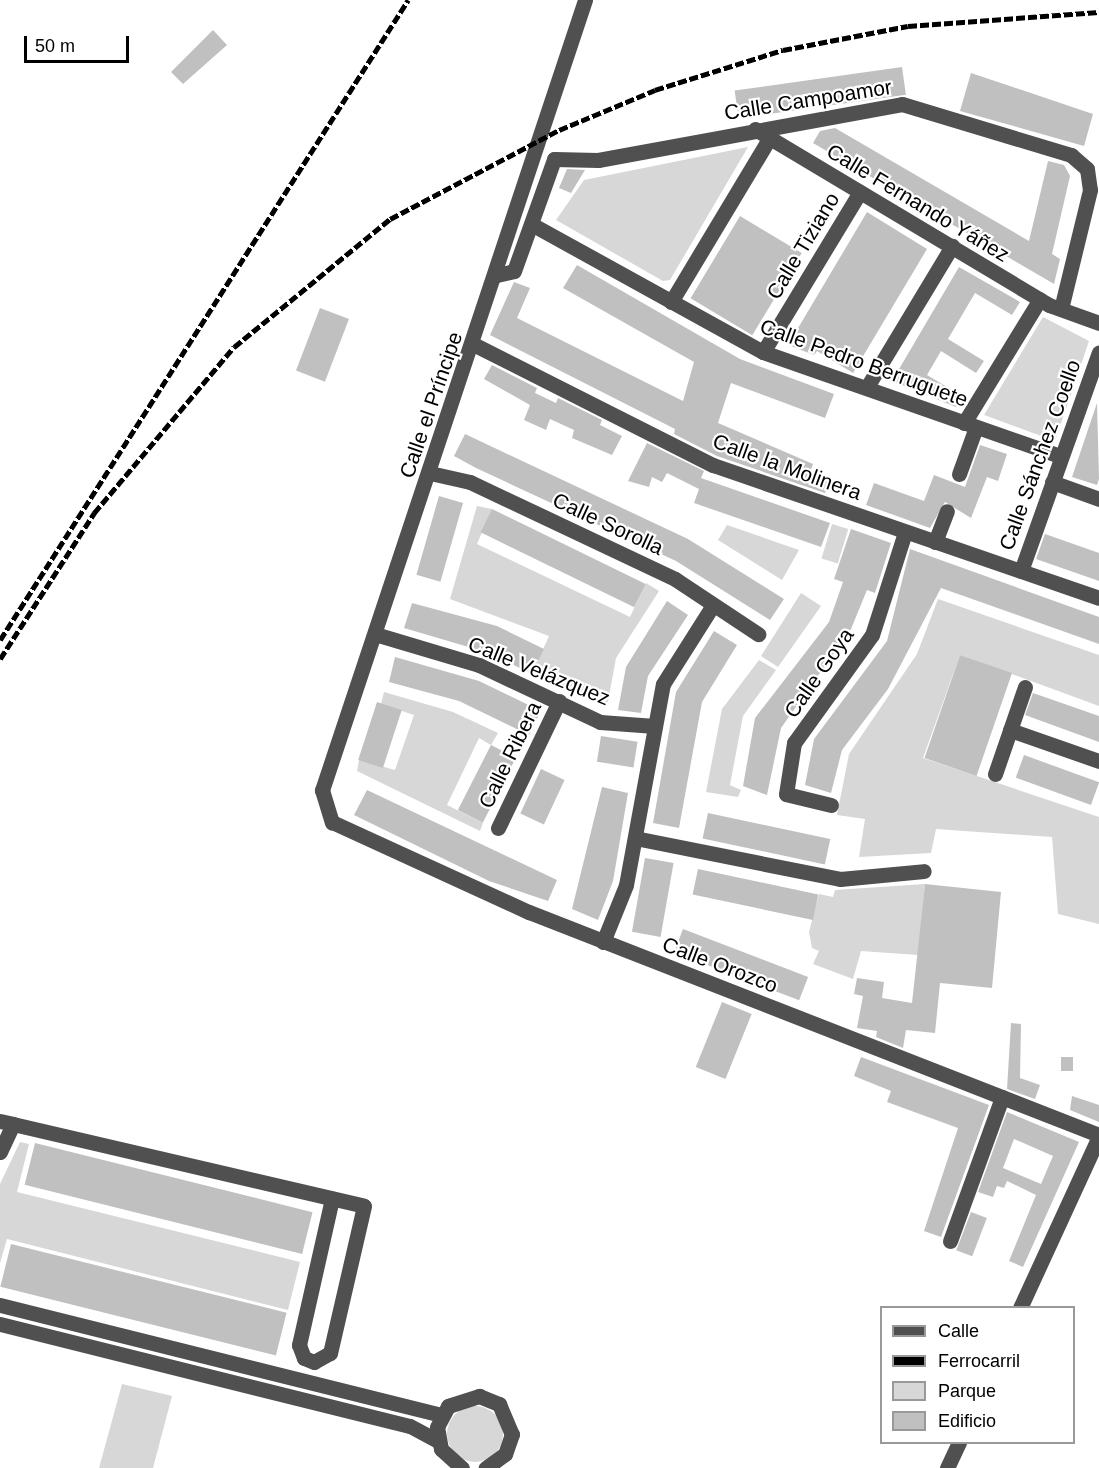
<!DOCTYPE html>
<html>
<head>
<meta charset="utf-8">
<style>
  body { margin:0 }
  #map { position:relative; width:1099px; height:1468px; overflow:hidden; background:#fff; font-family:Arial,sans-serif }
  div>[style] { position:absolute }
  .green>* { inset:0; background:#d7d7d7; transform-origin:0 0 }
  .round { border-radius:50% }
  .building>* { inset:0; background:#c0c0c0; transform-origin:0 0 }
  .minor>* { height:15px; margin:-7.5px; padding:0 7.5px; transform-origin:7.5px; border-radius:7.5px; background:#505050 }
  .rail>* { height:4.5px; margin-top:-2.25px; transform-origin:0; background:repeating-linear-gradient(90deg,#000 0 9px,transparent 0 12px) }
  span { translate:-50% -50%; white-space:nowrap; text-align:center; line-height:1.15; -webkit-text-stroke:4.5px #fff; paint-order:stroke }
  .street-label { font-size:21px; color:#000 }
  .legend { position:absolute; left:880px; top:1306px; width:195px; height:138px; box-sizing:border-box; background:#fff; border:2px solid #999; margin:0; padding:8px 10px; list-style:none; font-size:18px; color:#000 }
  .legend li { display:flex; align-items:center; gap:12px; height:30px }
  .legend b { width:30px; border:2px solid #999 }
  .scale { position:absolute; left:24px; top:36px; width:105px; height:27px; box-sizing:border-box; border:3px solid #000; border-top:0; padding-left:8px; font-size:18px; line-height:21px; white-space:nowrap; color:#000; -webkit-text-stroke:4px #fff; paint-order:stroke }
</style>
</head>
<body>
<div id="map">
  <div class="green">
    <i style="clip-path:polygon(748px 147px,670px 280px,663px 281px,556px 220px,584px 180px)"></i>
    <i style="clip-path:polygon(1043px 317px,1089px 341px,1055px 441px,984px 415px)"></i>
    <i style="clip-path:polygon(477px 506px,492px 509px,477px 544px,630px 617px,646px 583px,659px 591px,616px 658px,607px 707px,532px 674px,549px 636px,450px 599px)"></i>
    <i style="left:832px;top:524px;width:17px;height:36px;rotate:17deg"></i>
    <i style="clip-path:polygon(727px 525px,799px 550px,782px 580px,718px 540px)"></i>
    <i style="clip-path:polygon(801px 593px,821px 606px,778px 667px,761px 656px)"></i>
    <i style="clip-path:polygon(938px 599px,1099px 655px,1099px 706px,960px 655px,923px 758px,1099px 817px,1099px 924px,1058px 914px,1052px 837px,936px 829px,931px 853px,859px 857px,865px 819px,837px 815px,849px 754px,917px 654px)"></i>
    <i style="clip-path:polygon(759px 660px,776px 670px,743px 716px,730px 785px,741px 790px,738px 797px,706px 792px,722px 709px)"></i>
    <i style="clip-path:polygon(384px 692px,453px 712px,498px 733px,491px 745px,479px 738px,447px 805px,483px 823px,480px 831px,357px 771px,359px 760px,395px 770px,414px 715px,381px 704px)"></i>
    <i style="clip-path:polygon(925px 884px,918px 955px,861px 951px,853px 979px,813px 964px,819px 951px,812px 948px,809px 932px,819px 894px,833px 897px,835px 890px)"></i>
    <i style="clip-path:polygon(20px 1142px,29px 1144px,17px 1192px,300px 1262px,288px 1310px,7px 1239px,0 1263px,0 1184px)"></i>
    <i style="clip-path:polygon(122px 1384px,172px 1396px,153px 1468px,99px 1468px)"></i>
    <i class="round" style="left:447px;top:1406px;width:56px;height:56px"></i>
  </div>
  <div class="building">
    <i style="clip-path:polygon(213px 30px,227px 45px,183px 84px,171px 72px)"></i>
    <i style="left:902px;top:67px;width:28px;height:169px;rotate:82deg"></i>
    <i style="clip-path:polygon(971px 73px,1093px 114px,1084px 146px,960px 111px)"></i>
    <i style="clip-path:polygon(835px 128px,1029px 241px,1048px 161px,1064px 165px,1070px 176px,1052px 254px,1060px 259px,1054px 284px,813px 143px,820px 131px)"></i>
    <i style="clip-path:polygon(567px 169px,585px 170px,571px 193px,559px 188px)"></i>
    <i style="clip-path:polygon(867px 212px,927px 249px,853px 373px,817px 351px,814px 355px,788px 345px)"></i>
    <i style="left:740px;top:216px;width:72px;height:96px;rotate:31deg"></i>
    <i style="clip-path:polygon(577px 265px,740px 359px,834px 394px,825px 418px,731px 383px,718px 423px,813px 464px,810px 472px,830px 479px,825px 493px,717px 456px,674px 434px,675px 429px,490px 335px,514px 282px,530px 288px,517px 318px,683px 401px,694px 362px,563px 288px)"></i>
    <i style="clip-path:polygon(959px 267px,1020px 302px,1012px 315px,975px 293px,948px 339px,984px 361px,976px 373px,941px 351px,927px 375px,962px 396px,956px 407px,892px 381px)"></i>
    <i style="left:320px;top:308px;width:31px;height:67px;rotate:21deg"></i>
    <i style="clip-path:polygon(492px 365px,537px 388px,535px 393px,556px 403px,558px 398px,602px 420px,600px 425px,622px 436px,612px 455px,572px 438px,574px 430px,550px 419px,546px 430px,524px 420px,530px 405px,484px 379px)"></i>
    <i style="clip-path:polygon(1097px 403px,1099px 479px,1097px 485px,1072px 477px)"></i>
    <i style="clip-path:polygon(465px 434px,688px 539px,784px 599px,770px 620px,676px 561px,476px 468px,454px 456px)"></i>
    <i style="clip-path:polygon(647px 443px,704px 471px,701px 478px,830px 523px,821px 547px,694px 503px,699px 489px,667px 473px,662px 482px,652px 477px,649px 487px,628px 481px)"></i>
    <i style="clip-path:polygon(980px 445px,1007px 454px,998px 481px,987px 477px,971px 518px,945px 502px,930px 528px,866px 505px,874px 483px,924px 501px,934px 475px,965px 487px)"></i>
    <i style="left:439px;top:496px;width:25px;height:82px;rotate:16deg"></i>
    <i style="left:492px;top:509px;width:171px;height:26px;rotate:26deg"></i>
    <i style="clip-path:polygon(851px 529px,891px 543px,875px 593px,867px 590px,851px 629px,781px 728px,767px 795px,743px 786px,755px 718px,829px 622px,843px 582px,834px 579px)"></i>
    <i style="clip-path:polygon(1045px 534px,1099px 553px,1099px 581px,1036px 559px)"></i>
    <i style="clip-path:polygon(910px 549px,1099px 617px,1099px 644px,941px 588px,888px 689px,842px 750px,831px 793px,805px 785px,814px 739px,887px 641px)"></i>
    <i style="clip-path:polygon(667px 601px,688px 615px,648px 676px,641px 713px,618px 710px,626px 667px)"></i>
    <i style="clip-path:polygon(412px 603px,497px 626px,544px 649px,532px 674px,489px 653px,404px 628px)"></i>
    <i style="clip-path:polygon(714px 631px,737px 645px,702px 702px,679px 828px,653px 823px,676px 692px)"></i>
    <i style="left:960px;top:655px;width:55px;height:109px;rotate:19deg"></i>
    <i style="clip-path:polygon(395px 657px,479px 681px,541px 711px,529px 735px,459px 701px,389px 682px)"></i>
    <i style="clip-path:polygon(1033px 693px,1099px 716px,1099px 742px,1025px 715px)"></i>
    <i style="left:377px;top:702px;width:26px;height:61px;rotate:18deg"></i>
    <i style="left:601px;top:736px;width:37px;height:26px;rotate:9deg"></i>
    <i style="left:491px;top:745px;width:28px;height:73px;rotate:27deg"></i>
    <i style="left:1024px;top:755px;width:80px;height:24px;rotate:20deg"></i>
    <i style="left:541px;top:769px;width:26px;height:49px;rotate:25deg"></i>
    <i style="clip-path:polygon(602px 787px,628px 793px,613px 881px,598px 920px,572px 909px)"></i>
    <i style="clip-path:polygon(367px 790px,557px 880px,548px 901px,489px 881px,354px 815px)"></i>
    <i style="left:708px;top:813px;width:125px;height:26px;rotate:12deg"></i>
    <i style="left:645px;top:858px;width:29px;height:75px;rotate:10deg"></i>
    <i style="left:698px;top:869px;width:123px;height:26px;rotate:12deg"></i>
    <i style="clip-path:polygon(925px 884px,1001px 892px,992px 988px,940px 983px,935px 1033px,906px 1030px,903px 1048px,876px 1037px,877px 1031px,857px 1028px,863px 996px,854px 994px,857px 978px,884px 982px,882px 998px,912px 1003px)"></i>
    <i style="left:683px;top:929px;width:134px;height:25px;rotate:21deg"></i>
    <i style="left:722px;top:1002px;width:32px;height:70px;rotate:22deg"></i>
    <i style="clip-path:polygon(1011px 1023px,1021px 1024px,1020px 1078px,1040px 1085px,1035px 1099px,1007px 1089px)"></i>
    <i style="clip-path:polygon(861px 1057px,989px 1105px,941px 1237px,924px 1231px,958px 1128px,887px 1102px,891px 1091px,854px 1076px)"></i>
    <i style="left:1061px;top:1057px;width:12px;height:14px"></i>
    <i style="clip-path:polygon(1072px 1096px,1099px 1105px,1099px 1122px,1070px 1110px)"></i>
    <i style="clip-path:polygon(evenodd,1007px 1112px,1079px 1142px,1023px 1267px,1009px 1261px,1036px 1195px,1007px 1181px,1004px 1188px,997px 1186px,993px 1197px,978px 1192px,1007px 1112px,1014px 1139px,1053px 1156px,1041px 1184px,1003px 1168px,1014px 1139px)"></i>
    <i style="left:35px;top:1143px;width:286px;height:43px;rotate:14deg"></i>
    <i style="left:971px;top:1212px;width:17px;height:41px;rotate:21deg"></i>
    <i style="left:11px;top:1244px;width:284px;height:44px;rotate:14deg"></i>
  </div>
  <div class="minor">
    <i style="left:585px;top:0;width:833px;rotate:108.41deg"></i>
    <i style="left:322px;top:790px;width:34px;rotate:73deg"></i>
    <i style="left:332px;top:822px;width:217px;rotate:24.6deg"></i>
    <i style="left:529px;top:912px;width:612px;rotate:21.37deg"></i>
    <i style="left:755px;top:129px;width:343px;rotate:30.9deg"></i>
    <i style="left:1049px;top:305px;width:53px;rotate:19.8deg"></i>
    <i style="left:533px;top:225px;width:263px;rotate:28.9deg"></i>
    <i style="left:763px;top:352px;width:315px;rotate:19.3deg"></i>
    <i style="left:497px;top:275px;width:17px;rotate:-13deg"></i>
    <i style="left:514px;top:271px;width:119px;rotate:-70.3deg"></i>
    <i style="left:554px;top:159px;width:44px;rotate:1.3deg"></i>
    <i style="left:598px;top:160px;width:309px;rotate:-10.4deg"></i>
    <i style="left:902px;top:104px;width:177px;rotate:16.8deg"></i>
    <i style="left:1071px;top:155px;width:21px;rotate:41deg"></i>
    <i style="left:1087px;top:169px;width:21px;rotate:82deg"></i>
    <i style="left:1090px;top:190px;width:122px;rotate:103.7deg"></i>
    <i style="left:671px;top:302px;width:190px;rotate:-59deg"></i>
    <i style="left:473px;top:344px;width:269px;rotate:26.8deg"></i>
    <i style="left:713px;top:465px;width:408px;rotate:19deg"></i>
    <i style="left:763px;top:352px;width:187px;rotate:-58.8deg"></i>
    <i style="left:867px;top:387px;width:165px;rotate:-58.9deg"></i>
    <i style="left:964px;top:423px;width:145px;rotate:-58.5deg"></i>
    <i style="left:430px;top:473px;width:41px;rotate:12.7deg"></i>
    <i style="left:470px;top:482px;width:227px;rotate:25.3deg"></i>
    <i style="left:675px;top:579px;width:100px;rotate:33.5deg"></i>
    <i style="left:959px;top:474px;width:50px;rotate:-70.1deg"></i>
    <i style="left:1052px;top:482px;width:50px;rotate:19.9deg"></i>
    <i style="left:935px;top:542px;width:33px;rotate:-69deg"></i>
    <i style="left:1021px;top:571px;width:232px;rotate:-70.4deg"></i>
    <i style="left:375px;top:634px;width:109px;rotate:16.6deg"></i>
    <i style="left:479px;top:665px;width:134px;rotate:25.2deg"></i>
    <i style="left:600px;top:722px;width:55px;rotate:4.2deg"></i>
    <i style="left:1010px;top:730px;width:94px;rotate:19.2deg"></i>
    <i style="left:995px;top:774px;width:92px;rotate:-71deg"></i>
    <i style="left:831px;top:805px;width:46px;rotate:-166.3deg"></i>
    <i style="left:786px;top:794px;width:52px;rotate:-81.1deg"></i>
    <i style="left:794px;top:743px;width:133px;rotate:-54.2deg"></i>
    <i style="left:872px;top:635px;width:108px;rotate:-72.2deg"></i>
    <i style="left:498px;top:828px;width:141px;rotate:-64.3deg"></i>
    <i style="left:635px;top:838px;width:209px;rotate:11.3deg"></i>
    <i style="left:840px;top:879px;width:84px;rotate:-5.4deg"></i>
    <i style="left:603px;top:942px;width:61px;rotate:-68deg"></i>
    <i style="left:626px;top:885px;width:204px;rotate:-79.6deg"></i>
    <i style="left:663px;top:684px;width:93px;rotate:-57.7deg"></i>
    <i style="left:0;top:1121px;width:13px;rotate:13deg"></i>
    <i style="left:13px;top:1124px;width:31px;rotate:115deg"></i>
    <i style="left:13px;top:1124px;width:360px;rotate:13.1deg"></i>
    <i style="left:364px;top:1206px;width:151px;rotate:103deg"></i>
    <i style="left:330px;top:1353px;width:18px;rotate:151deg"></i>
    <i style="left:314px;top:1362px;width:11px;rotate:-158deg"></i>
    <i style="left:304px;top:1358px;width:14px;rotate:-111deg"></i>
    <i style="left:299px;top:1345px;width:150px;rotate:-77.3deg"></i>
    <i style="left:950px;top:1241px;width:153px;rotate:-70.1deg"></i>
    <i style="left:0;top:1305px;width:455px;rotate:14deg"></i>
    <i style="left:1020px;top:1308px;width:189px;rotate:-65.3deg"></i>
    <i style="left:0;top:1324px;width:422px;rotate:14deg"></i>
    <i style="left:410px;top:1426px;width:32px;rotate:28deg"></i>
    <i style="left:462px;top:1468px;width:28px;rotate:-138deg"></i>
    <i style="left:441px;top:1449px;width:22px;rotate:-100deg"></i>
    <i style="left:437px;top:1427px;width:24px;rotate:-62deg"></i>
    <i style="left:448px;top:1406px;width:33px;rotate:-18deg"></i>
    <i style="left:479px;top:1396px;width:22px;rotate:22deg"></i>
    <i style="left:499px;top:1404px;width:33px;rotate:67deg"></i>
    <i style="left:512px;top:1434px;width:21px;rotate:109deg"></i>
    <i style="left:505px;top:1454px;width:24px;rotate:144deg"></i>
    <i style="left:947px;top:1468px;width:29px;rotate:-65deg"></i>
  </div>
  <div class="rail">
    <i style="left:0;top:640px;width:759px;rotate:-57.48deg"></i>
    <i style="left:0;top:659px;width:174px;rotate:-57.2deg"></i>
    <i style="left:94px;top:513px;width:217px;rotate:-49.9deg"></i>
    <i style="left:234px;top:347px;width:202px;rotate:-39.4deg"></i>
    <i style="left:390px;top:219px;width:191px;rotate:-27.8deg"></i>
    <i style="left:559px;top:130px;width:104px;rotate:-22.6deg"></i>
    <i style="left:655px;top:90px;width:134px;rotate:-17.4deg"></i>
    <i style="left:783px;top:50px;width:127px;rotate:-10.9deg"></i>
    <i style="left:908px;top:26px;width:192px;rotate:-4.2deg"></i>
  </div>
  <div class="street-label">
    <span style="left:808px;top:100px;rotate:-9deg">Calle Campoamor</span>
    <span style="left:918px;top:203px;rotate:31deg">Calle Fernando Yáñez</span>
    <span style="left:803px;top:246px;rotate:-59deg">Calle Tiziano</span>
    <span style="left:864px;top:363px;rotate:20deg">Calle Pedro Berruguete</span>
    <span style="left:431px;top:405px;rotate:-71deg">Calle el Príncipe</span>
    <span style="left:1040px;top:455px;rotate:-70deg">Calle Sánchez Coello</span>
    <span style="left:787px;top:467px;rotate:20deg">Calle la Molinera</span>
    <span style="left:608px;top:524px;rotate:25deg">Calle Sorolla</span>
    <span style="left:539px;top:671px;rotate:22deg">Calle Velázquez</span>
    <span style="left:819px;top:673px;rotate:-55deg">Calle Goya</span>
    <span style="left:510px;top:755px;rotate:-64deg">Calle Ribera</span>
    <span style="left:720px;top:965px;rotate:21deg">Calle Orozco</span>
  </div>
  <ul class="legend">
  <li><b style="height:8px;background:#505050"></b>Calle</li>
  <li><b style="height:8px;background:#000"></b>Ferrocarril</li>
  <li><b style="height:16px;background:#d7d7d7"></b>Parque</li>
  <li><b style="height:16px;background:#c0c0c0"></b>Edificio</li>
  </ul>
  <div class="scale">50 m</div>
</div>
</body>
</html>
